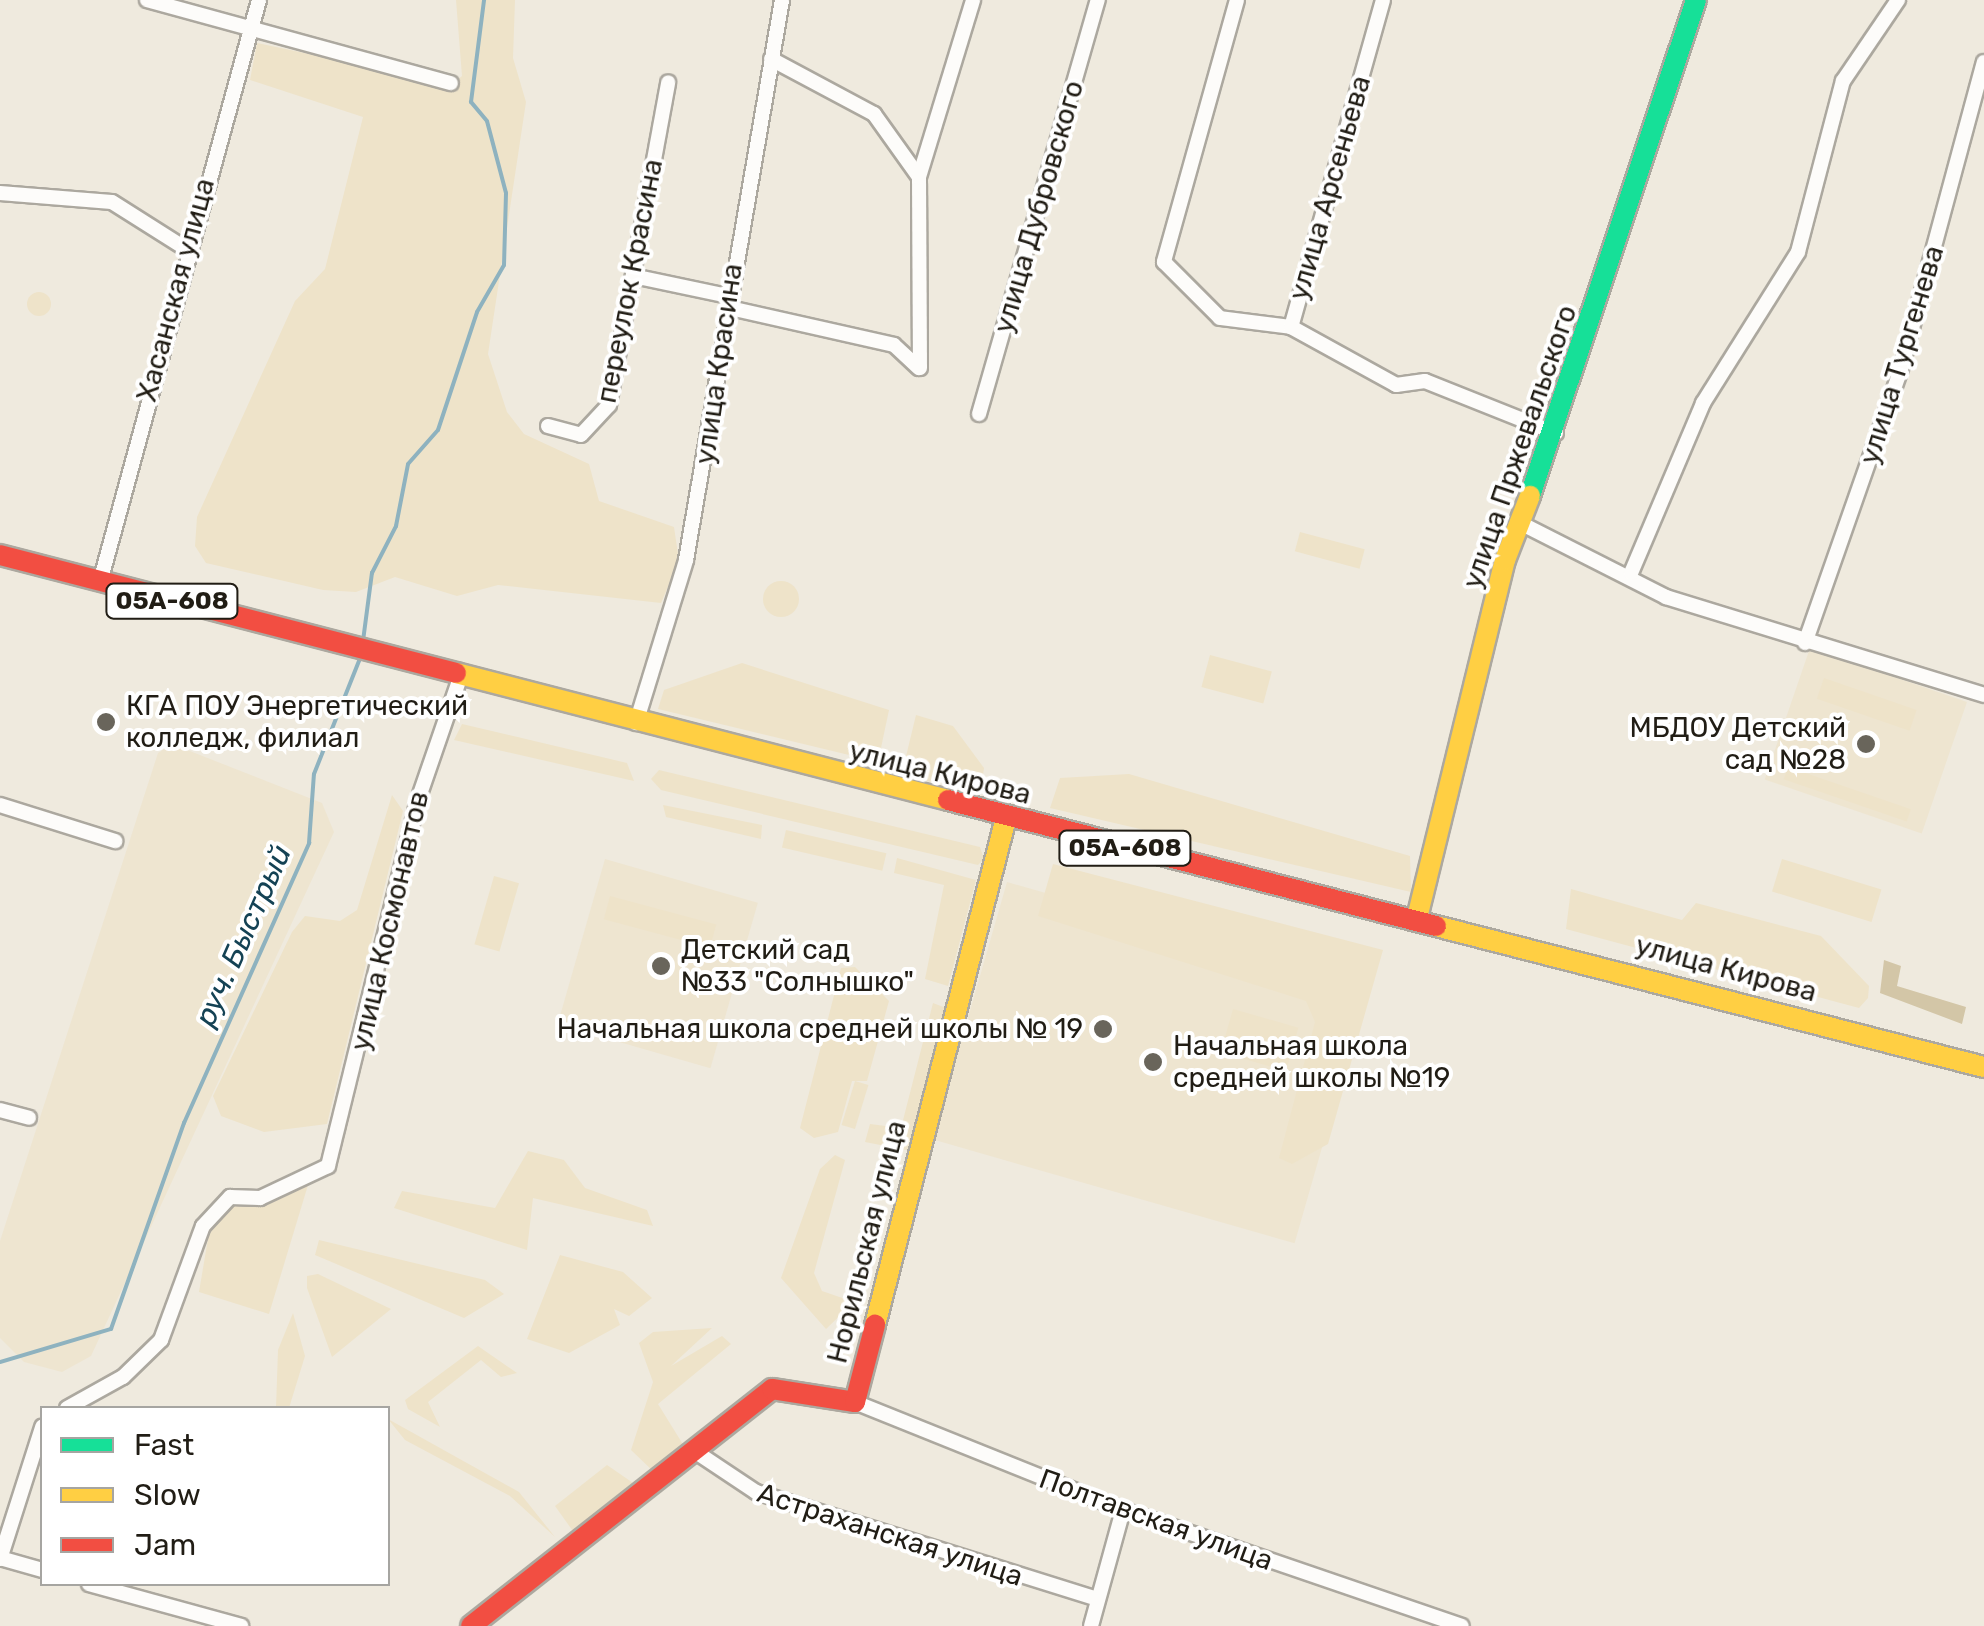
<!DOCTYPE html>
<html>
<head>
<meta charset="utf-8">
<style>
  body { margin:0 }
  #map { position:relative; width:1984px; height:1626px; overflow:hidden; background:#efeade; font-family:Rubik,sans-serif }
  div>[style] { position:absolute }
  .built>* { inset:0; background:#eee5d0; transform-origin:0 0 }
  .green>* { inset:0; background:#eee3c9; transform-origin:0 0 }
  .round { border-radius:50% }
  .forest>* { inset:0; background:#d3c6a7 }
  .stream>* { height:4px; margin:-2px; padding:0 2px; transform-origin:2px; border-radius:2px; background:#8eb2bf }
  .roads { filter:drop-shadow(2px 0 #aca89f) drop-shadow(-2px 0 #aca89f) drop-shadow(0 2px #aca89f) drop-shadow(0 -2px #aca89f) }
  .street>* { height:14px; margin:-7px; padding:0 7px; transform-origin:7px; border-radius:7px; background:#fdfcfa }
  .fast>* { height:20px; margin:-10px; padding:0 10px; transform-origin:10px; border-radius:10px; background:#16e098 }
  .slow>* { height:20px; margin:-10px; padding:0 10px; transform-origin:10px; border-radius:10px; background:#ffcf43 }
  .jam>* { height:20px; margin:-10px; padding:0 10px; transform-origin:10px; border-radius:10px; background:#f24e42 }
  .dots>* { width:28px; height:28px; translate:-50% -50%; box-sizing:border-box; border:5px solid #fff; border-radius:50% }
  span { translate:-50% -50%; white-space:nowrap; text-align:center; line-height:1.15; -webkit-text-stroke:8px #fff; paint-order:stroke }
  .shield-label span { padding:2px 8px; background:#fff; border:2px solid; border-radius:8px; -webkit-text-stroke-width:0 }
  .shield-label { font-size:25px; color:#211d15; font-weight:700 }
  .street-label { font-size:28px; color:#211d15 }
  .poi-label { font-size:28px; color:#211d15 }
  .left { translate:0 -50%; text-align:left }
  .right { translate:-100% -50%; text-align:right }
  .water-label { font-size:30px; color:#144254; font-style:italic }
  .legend { position:absolute; left:40px; top:1406px; width:350px; height:180px; box-sizing:border-box; background:#fff; border:2px solid #a6a5a1; margin:0; padding:12px 18px; list-style:none; font-size:30px; color:#211d15 }
  .legend li { display:flex; align-items:center; gap:20px; height:50px }
  .legend b { width:50px; border:2px solid #a6a5a1 }
</style>
</head>
<body>
<div id="map">
  <div class="built">
    <i style="left:1810px;top:648px;width:166px;height:139px;rotate:19deg"></i>
    <i style="clip-path:polygon(172px 744px,322px 803px,334px 832px,91px 1356px,62px 1372px,24px 1362px,0 1338px,0 1241px,158px 753px)"></i>
    <i style="left:605px;top:859px;width:159px;height:172px;rotate:16deg"></i>
    <i style="left:1007px;top:882px;width:376px;height:268px;rotate:16deg"></i>
  </div>
  <div class="green">
    <i style="clip-path:polygon(456px 0,515px 0,513px 58px,526px 102px,488px 354px,507px 412px,524px 434px,589px 464px,599px 501px,674px 527px,679px 561px,661px 603px,498px 585px,457px 596px,395px 577px,356px 592px,323px 590px,206px 563px,195px 546px,197px 517px,295px 301px,325px 269px,363px 117px,250px 80px,257px 43px,452px 84px,462px 76px)"></i>
    <i class="round" style="left:27px;top:292px;width:24px;height:24px"></i>
    <i style="left:1300px;top:532px;width:67px;height:20px;rotate:15deg"></i>
    <i class="round" style="left:763px;top:581px;width:36px;height:36px"></i>
    <i style="left:1210px;top:655px;width:64px;height:33px;rotate:15deg"></i>
    <i style="clip-path:polygon(742px 663px,889px 710px,878px 762px,658px 709px,664px 690px)"></i>
    <i style="left:1824px;top:678px;width:98px;height:22px;rotate:19deg"></i>
    <i style="clip-path:polygon(916px 715px,953px 726px,984px 768px,981px 790px,901px 777px)"></i>
    <i style="clip-path:polygon(462px 724px,627px 763px,634px 781px,454px 740px)"></i>
    <i style="left:1788px;top:767px;width:130px;height:13px;rotate:19deg"></i>
    <i style="clip-path:polygon(659px 770px,980px 847px,984px 859px,978px 865px,661px 790px,651px 779px)"></i>
    <i style="clip-path:polygon(1129px 774px,1410px 856px,1411px 892px,1050px 808px,1060px 778px)"></i>
    <i style="clip-path:polygon(392px 795px,403px 811px,327px 1124px,264px 1132px,221px 1116px,213px 1096px,292px 932px,305px 916px,340px 921px,357px 910px)"></i>
    <i style="clip-path:polygon(663px 805px,762px 825px,761px 839px,666px 817px)"></i>
    <i style="left:786px;top:830px;width:103px;height:18px;rotate:13deg"></i>
    <i style="clip-path:polygon(897px 858px,976px 880px,948px 986px,925px 979px,944px 885px,894px 873px)"></i>
    <i style="left:1782px;top:859px;width:104px;height:34px;rotate:17deg"></i>
    <i style="clip-path:polygon(1053px 864px,1383px 950px,1328px 1144px,1292px 1164px,1279px 1158px,1315px 1022px,1306px 1001px,1038px 916px)"></i>
    <i style="left:494px;top:876px;width:26px;height:71px;rotate:16deg"></i>
    <i style="clip-path:polygon(1571px 889px,1682px 920px,1696px 903px,1821px 936px,1869px 986px,1868px 998px,1859px 1008px,1566px 929px)"></i>
    <i style="left:610px;top:896px;width:110px;height:24px;rotate:15deg"></i>
    <i style="clip-path:polygon(855px 967px,889px 1001px,867px 1081px,852px 1081px,838px 1132px,814px 1138px,800px 1128px,841px 968px)"></i>
    <i style="clip-path:polygon(933px 1003px,946px 1008px,911px 1151px,865px 1142px,870px 1124px,901px 1128px)"></i>
    <i style="left:1233px;top:1009px;width:68px;height:45px;rotate:16deg"></i>
    <i style="left:855px;top:1081px;width:14px;height:46px;rotate:17deg"></i>
    <i style="clip-path:polygon(528px 1151px,564px 1160px,585px 1188px,647px 1210px,653px 1226px,533px 1198px,527px 1250px,394px 1208px,402px 1191px,495px 1208px)"></i>
    <i style="clip-path:polygon(835px 1155px,845px 1160px,814px 1273px,822px 1291px,854px 1302px,826px 1329px,781px 1278px,820px 1169px)"></i>
    <i style="clip-path:polygon(308px 1185px,269px 1314px,199px 1292px,209px 1233px,229px 1207px)"></i>
    <i style="clip-path:polygon(319px 1240px,485px 1280px,504px 1294px,464px 1318px,315px 1255px)"></i>
    <i style="clip-path:polygon(560px 1255px,623px 1272px,652px 1298px,629px 1316px,614px 1309px,620px 1325px,569px 1353px,527px 1339px)"></i>
    <i style="clip-path:polygon(318px 1274px,391px 1309px,332px 1357px,307px 1288px,307px 1276px)"></i>
    <i style="clip-path:polygon(293px 1313px,305px 1356px,289px 1408px,276px 1408px,278px 1350px)"></i>
    <i style="clip-path:polygon(712px 1328px,671px 1366px,722px 1336px,731px 1344px,658px 1404px,684px 1446px,654px 1472px,631px 1450px,653px 1382px,639px 1343px,653px 1332px)"></i>
    <i style="clip-path:polygon(478px 1346px,517px 1373px,501px 1377px,481px 1360px,428px 1402px,440px 1427px,408px 1409px,405px 1400px)"></i>
    <i style="clip-path:polygon(388px 1419px,519px 1492px,555px 1537px,510px 1496px,405px 1440px)"></i>
    <i style="clip-path:polygon(607px 1465px,636px 1485px,575px 1534px,555px 1506px)"></i>
  </div>
  <div class="forest">
    <i style="clip-path:polygon(1884px 960px,1901px 966px,1897px 986px,1966px 1007px,1962px 1024px,1880px 993px)"></i>
  </div>
  <div class="stream">
    <i style="left:363px;top:641px;width:69px;rotate:-82.5deg"></i>
    <i style="left:372px;top:573px;width:53px;rotate:-62.9deg"></i>
    <i style="left:396px;top:526px;width:63px;rotate:-79deg"></i>
    <i style="left:408px;top:464px;width:45px;rotate:-48.6deg"></i>
    <i style="left:438px;top:430px;width:124px;rotate:-71.7deg"></i>
    <i style="left:477px;top:312px;width:54px;rotate:-60.1deg"></i>
    <i style="left:504px;top:265px;width:72px;rotate:-88.4deg"></i>
    <i style="left:506px;top:193px;width:74px;rotate:-104.8deg"></i>
    <i style="left:487px;top:121px;width:25px;rotate:-130deg"></i>
    <i style="left:471px;top:102px;width:103px;rotate:-82.7deg"></i>
    <i style="left:0;top:1362px;width:116px;rotate:-16.6deg"></i>
    <i style="left:111px;top:1329px;width:219px;rotate:-70.5deg"></i>
    <i style="left:184px;top:1123px;width:307px;rotate:-65.9deg"></i>
    <i style="left:309px;top:843px;width:69px;rotate:-85.9deg"></i>
    <i style="left:314px;top:774px;width:127px;rotate:-68.3deg"></i>
  </div>
  <div class="roads">
    <div class="street">
      <i style="left:147px;top:0;width:315px;rotate:15.3deg"></i>
      <i style="left:1237px;top:0;width:272px;rotate:105.6deg"></i>
      <i style="left:1164px;top:262px;width:79px;rotate:45deg"></i>
      <i style="left:1220px;top:318px;width:72px;rotate:7.2deg"></i>
      <i style="left:1383px;top:0;width:340px;rotate:105.7deg"></i>
      <i style="left:1291px;top:327px;width:120px;rotate:28.9deg"></i>
      <i style="left:1396px;top:385px;width:29px;rotate:-8deg"></i>
      <i style="left:1425px;top:381px;width:141px;rotate:21.7deg"></i>
      <i style="left:771px;top:59px;width:117px;rotate:28.1deg"></i>
      <i style="left:874px;top:114px;width:77px;rotate:54.5deg"></i>
      <i style="left:0;top:193px;width:112px;rotate:4.6deg"></i>
      <i style="left:112px;top:202px;width:90px;rotate:32.3deg"></i>
      <i style="left:633px;top:276px;width:97px;rotate:11.9deg"></i>
      <i style="left:730px;top:308px;width:168px;rotate:12.7deg"></i>
      <i style="left:894px;top:345px;width:34px;rotate:43deg"></i>
      <i style="left:920px;top:368px;width:191px;rotate:-90.3deg"></i>
      <i style="left:919px;top:177px;width:185px;rotate:-73deg"></i>
      <i style="left:979px;top:414px;width:431px;rotate:-74deg"></i>
      <i style="left:548px;top:426px;width:34px;rotate:15deg"></i>
      <i style="left:581px;top:435px;width:41px;rotate:-47deg"></i>
      <i style="left:609px;top:405px;width:328px;rotate:-79.6deg"></i>
      <i style="left:1520px;top:523px;width:164px;rotate:26.9deg"></i>
      <i style="left:1666px;top:597px;width:333px;rotate:17.1deg"></i>
      <i style="left:1631px;top:573px;width:185px;rotate:-67deg"></i>
      <i style="left:1703px;top:403px;width:178px;rotate:-57.8deg"></i>
      <i style="left:1798px;top:252px;width:177px;rotate:-75.3deg"></i>
      <i style="left:1843px;top:81px;width:98px;rotate:-55.8deg"></i>
      <i style="left:100px;top:582px;width:603px;rotate:-74.72deg"></i>
      <i style="left:1805px;top:643px;width:290px;rotate:-70.7deg"></i>
      <i style="left:1901px;top:369px;width:318px;rotate:-74.9deg"></i>
      <i style="left:636px;top:723px;width:170px;rotate:-72.9deg"></i>
      <i style="left:686px;top:560px;width:568px;rotate:-80.27deg"></i>
      <i style="left:0;top:805px;width:121px;rotate:17.4deg"></i>
      <i style="left:0;top:1110px;width:30px;rotate:15deg"></i>
      <i style="left:855px;top:1402px;width:289px;rotate:21.9deg"></i>
      <i style="left:1123px;top:1510px;width:358px;rotate:18.9deg"></i>
      <i style="left:67px;top:1408px;width:64px;rotate:-29deg"></i>
      <i style="left:123px;top:1377px;width:53px;rotate:-44.2deg"></i>
      <i style="left:161px;top:1340px;width:121px;rotate:-69.8deg"></i>
      <i style="left:203px;top:1226px;width:40px;rotate:-47deg"></i>
      <i style="left:230px;top:1197px;width:30px;rotate:2deg"></i>
      <i style="left:260px;top:1198px;width:75px;rotate:-25.2deg"></i>
      <i style="left:328px;top:1166px;width:377px;rotate:-76.2deg"></i>
      <i style="left:418px;top:800px;width:129px;rotate:-71deg"></i>
      <i style="left:696px;top:1452px;width:72px;rotate:33.7deg"></i>
      <i style="left:756px;top:1492px;width:355px;rotate:17.4deg"></i>
      <i style="left:0;top:1558px;width:44px;rotate:15.9deg"></i>
      <i style="left:0;top:1559px;width:139px;rotate:-72.3deg"></i>
      <i style="left:89px;top:1584px;width:158px;rotate:15.4deg"></i>
      <i style="left:1091px;top:1626px;width:120px;rotate:-74.6deg"></i>
    </div>
    <div class="fast">
      <i style="left:1530px;top:496px;width:523px;rotate:-71.5deg"></i>
    </div>
    <div class="slow">
      <i style="left:456px;top:673px;width:508px;rotate:14.47deg"></i>
      <i style="left:1417px;top:918px;width:369px;rotate:-76.2deg"></i>
      <i style="left:1505px;top:560px;width:69px;rotate:-68.7deg"></i>
      <i style="left:1436px;top:926px;width:566px;rotate:14.43deg"></i>
      <i style="left:875px;top:1325px;width:524px;rotate:-75.51deg"></i>
    </div>
    <div class="jam">
      <i style="left:0;top:555px;width:471px;rotate:14.5deg"></i>
      <i style="left:948px;top:800px;width:504px;rotate:14.48deg"></i>
      <i style="left:471px;top:1626px;width:383px;rotate:-38.2deg"></i>
      <i style="left:772px;top:1389px;width:84px;rotate:8.9deg"></i>
      <i style="left:855px;top:1402px;width:80px;rotate:-75.4deg"></i>
    </div>
  </div>
  <div class="dots">
    <i style="left:106px;top:722px;background:#69655b"></i>
    <i style="left:1866px;top:744px;background:#69655b"></i>
    <i style="left:661px;top:966px;background:#69655b"></i>
    <i style="left:1103px;top:1029px;background:#69655b"></i>
    <i style="left:1153px;top:1062px;background:#69655b"></i>
  </div>
  <div class="shield-label">
    <span style="left:172px;top:601px">05А-608</span>
    <span style="left:1125px;top:848px">05А-608</span>
  </div>
  <div class="street-label">
    <span style="left:1330px;top:188px;rotate:-74deg">улица Арсеньева</span>
    <span style="left:1039px;top:207px;rotate:-74deg">улица Дубровского</span>
    <span style="left:630px;top:281px;rotate:-79deg">переулок Красина</span>
    <span style="left:176px;top:290px;rotate:-75deg">Хасанская улица</span>
    <span style="left:1902px;top:355px;rotate:-73deg">улица Тургенева</span>
    <span style="left:719px;top:364px;rotate:-82deg">улица Красина</span>
    <span style="left:1520px;top:447px;rotate:-71deg">улица Пржевальского</span>
    <span style="left:940px;top:773px;rotate:14deg">улица Кирова</span>
    <span style="left:390px;top:921px;rotate:-77deg">улица Космонавтов</span>
    <span style="left:1726px;top:969px;rotate:15deg">улица Кирова</span>
    <span style="left:867px;top:1242px;rotate:-76deg">Норильская улица</span>
    <span style="left:1156px;top:1520px;rotate:20deg">Полтавская улица</span>
    <span style="left:890px;top:1535px;rotate:18deg">Астраханская улица</span>
  </div>
  <div class="poi-label">
    <span class="left" style="left:126px;top:722px">КГА ПОУ Энергетический<br>колледж, филиал</span>
    <span class="right" style="left:1846px;top:744px">МБДОУ Детский<br>сад №28</span>
    <span class="left" style="left:681px;top:966px">Детский сад<br>№33 "Солнышко"</span>
    <span class="right" style="left:1083px;top:1029px">Начальная школа средней школы № 19</span>
    <span class="left" style="left:1173px;top:1062px">Начальная школа<br>средней школы №19</span>
  </div>
  <div class="water-label">
    <span style="left:243px;top:936px;rotate:-66deg">руч. Быстрый</span>
  </div>
  <ul class="legend">
  <li><b style="height:12px;background:#16e098"></b>Fast</li>
  <li><b style="height:12px;background:#ffcf43"></b>Slow</li>
  <li><b style="height:12px;background:#f24e42"></b>Jam</li>
  </ul>
</div>
</body>
</html>
